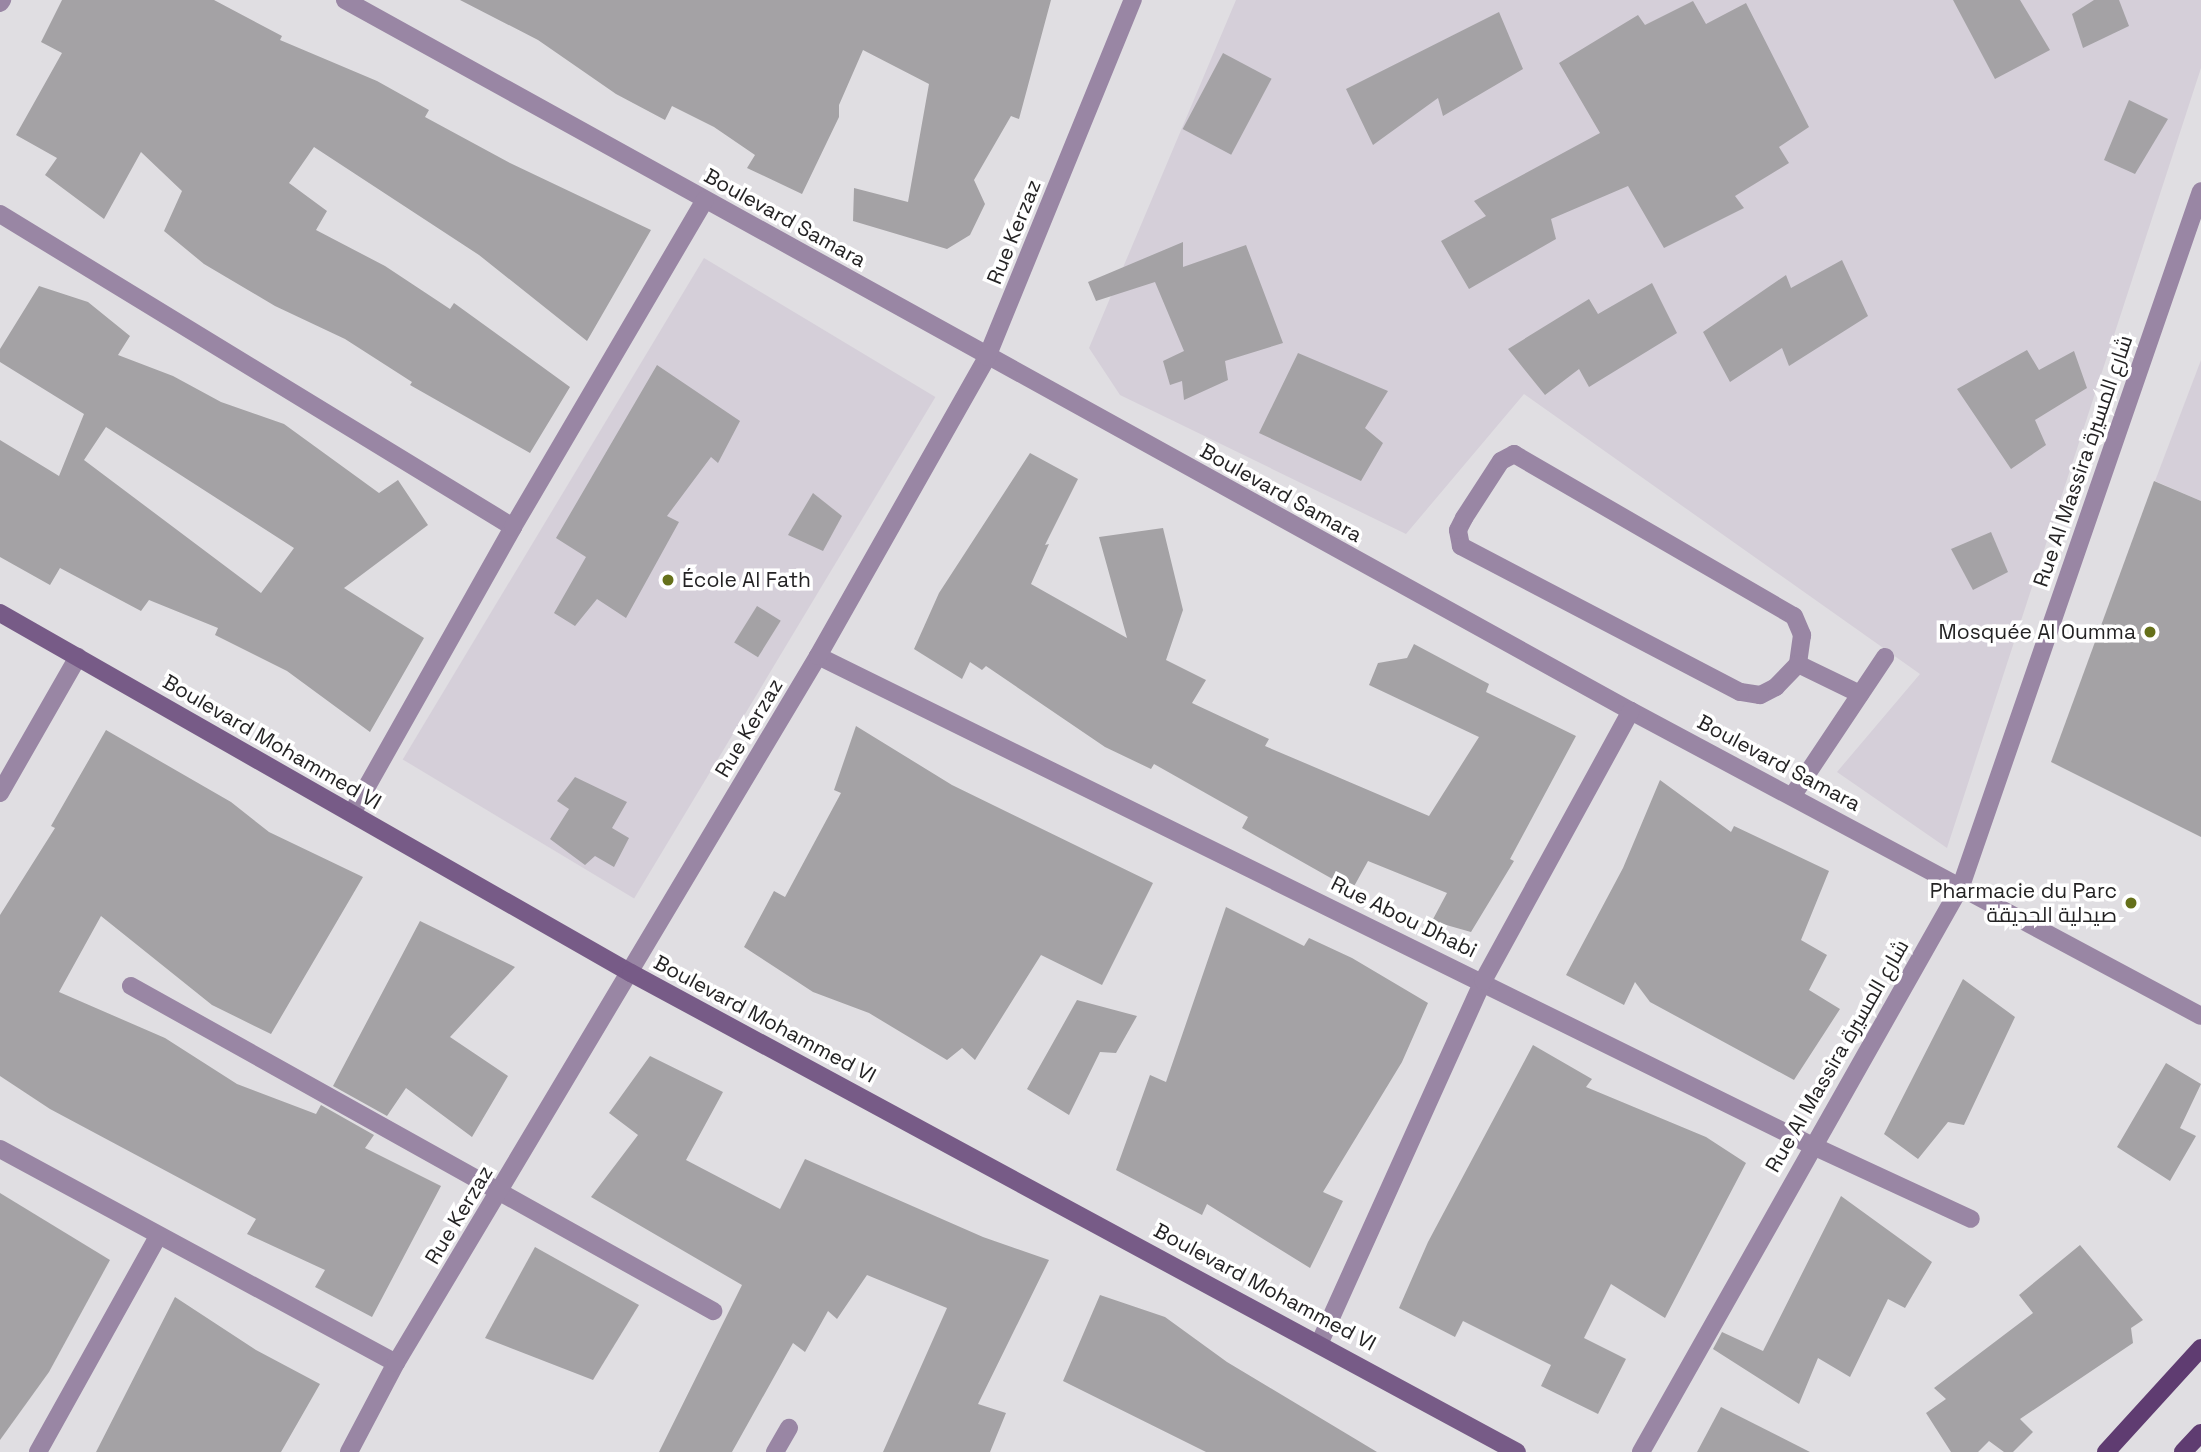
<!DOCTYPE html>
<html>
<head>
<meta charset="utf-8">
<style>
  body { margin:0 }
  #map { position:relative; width:2201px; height:1452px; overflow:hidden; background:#e0dee2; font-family:"Space Grotesk",Cairo,sans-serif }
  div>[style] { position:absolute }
  .built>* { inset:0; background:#d5cfd9; transform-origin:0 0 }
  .building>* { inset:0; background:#a4a2a5; transform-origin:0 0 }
  .lane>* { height:18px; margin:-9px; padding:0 9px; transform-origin:9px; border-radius:9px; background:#9986a4 }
  .street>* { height:18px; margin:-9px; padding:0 9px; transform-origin:9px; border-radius:9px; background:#9986a4 }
  .secondary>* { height:18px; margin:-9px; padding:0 9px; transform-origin:9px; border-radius:9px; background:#775b87 }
  .primary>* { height:18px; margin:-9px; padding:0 9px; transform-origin:9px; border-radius:9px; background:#5f3c71 }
  .dots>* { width:19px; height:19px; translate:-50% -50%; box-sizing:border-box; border:4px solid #fff; border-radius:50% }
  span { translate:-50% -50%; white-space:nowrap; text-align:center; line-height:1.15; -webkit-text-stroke:7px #fff; paint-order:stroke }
  .street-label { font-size:21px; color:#242324 }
  .poi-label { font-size:21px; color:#242324 }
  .left { translate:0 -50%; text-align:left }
  .right { translate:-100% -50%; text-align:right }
</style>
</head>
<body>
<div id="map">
  <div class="built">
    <i style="clip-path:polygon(1236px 0,2201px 0,2201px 68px,1947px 848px,1837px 772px,1920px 674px,1524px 394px,1406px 534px,1120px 395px,1089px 348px)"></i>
    <i style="left:704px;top:258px;width:270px;height:585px;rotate:31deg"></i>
    <i style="clip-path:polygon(2201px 360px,2201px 501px,2155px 481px)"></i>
  </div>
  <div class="building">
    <i style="clip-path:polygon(62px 0,214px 0,282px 36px,280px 40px,377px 81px,429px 110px,425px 117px,510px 163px,651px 230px,587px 341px,479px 255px,314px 147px,289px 183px,327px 211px,316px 230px,385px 266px,450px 309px,454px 303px,570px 387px,530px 453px,410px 385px,412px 382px,345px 339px,275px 306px,204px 264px,164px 231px,182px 191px,141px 152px,104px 219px,45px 175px,57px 158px,16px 135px,62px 53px,41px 42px)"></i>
    <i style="clip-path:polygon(460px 0,1051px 0,1019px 119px,1011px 116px,974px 180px,985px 204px,970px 235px,947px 249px,853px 221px,854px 188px,908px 202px,929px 84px,863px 50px,839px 105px,839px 117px,802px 194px,747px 168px,755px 155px,714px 127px,672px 106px,665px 120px,616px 94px,538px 40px)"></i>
    <i style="clip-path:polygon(1953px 0,2020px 0,2050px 50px,1995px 79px)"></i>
    <i style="clip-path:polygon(2094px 0,2119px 0,2129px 26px,2083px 48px,2072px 14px)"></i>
    <i style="clip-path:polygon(1693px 1px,1706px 24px,1746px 3px,1809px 127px,1779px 147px,1789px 163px,1735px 196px,1744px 208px,1664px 248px,1628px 186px,1551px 219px,1556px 239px,1469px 289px,1441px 241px,1486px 216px,1474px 201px,1600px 133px,1559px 63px,1638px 15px,1645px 25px)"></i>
    <i style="clip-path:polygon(1499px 12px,1523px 69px,1443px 116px,1438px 98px,1373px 145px,1346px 89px)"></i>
    <i style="left:1223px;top:53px;width:55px;height:86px;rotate:28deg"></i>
    <i style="clip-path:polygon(2129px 100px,2168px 119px,2135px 174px,2104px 160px)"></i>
    <i style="clip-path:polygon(1183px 242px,1183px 267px,1246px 245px,1283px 343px,1225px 361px,1228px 380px,1184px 400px,1182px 381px,1170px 385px,1163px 361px,1184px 351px,1155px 282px,1096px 301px,1088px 282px)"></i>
    <i style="clip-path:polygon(1842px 260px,1868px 316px,1789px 366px,1782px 348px,1730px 382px,1703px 332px,1786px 275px,1791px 288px)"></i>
    <i style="clip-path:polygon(1652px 283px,1677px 333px,1589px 387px,1579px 369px,1545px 395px,1508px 349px,1589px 299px,1598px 314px)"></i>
    <i style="clip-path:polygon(evenodd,39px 286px,88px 302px,130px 336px,118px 355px,173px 376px,221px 402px,284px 424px,379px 493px,398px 480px,428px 525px,344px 588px,424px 638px,370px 732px,287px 671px,215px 635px,218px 628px,149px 600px,141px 611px,60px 568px,50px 585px,0 557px,0 440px,59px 476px,84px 414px,0 362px,0 349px,39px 286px,106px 427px,294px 548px,261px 593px,84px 460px,106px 427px)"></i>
    <i style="clip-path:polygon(2027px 350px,2039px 370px,2074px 351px,2087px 388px,2035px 420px,2046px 445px,2011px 469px,1957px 389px)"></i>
    <i style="clip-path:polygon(1298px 353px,1388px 391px,1365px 428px,1383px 443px,1361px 481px,1259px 433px)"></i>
    <i style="clip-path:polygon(657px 365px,740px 421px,718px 463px,711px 457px,667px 516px,679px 522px,626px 618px,597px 599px,575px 626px,554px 613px,586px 557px,556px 538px)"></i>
    <i style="clip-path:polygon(1030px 453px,1078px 479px,1045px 545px,1049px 544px,1031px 584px,1127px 638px,1099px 537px,1163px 528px,1183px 610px,1166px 660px,1206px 680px,1192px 703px,1269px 739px,1265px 746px,1429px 816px,1479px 737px,1369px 685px,1378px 663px,1407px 658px,1414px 644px,1489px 684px,1486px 692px,1576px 736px,1510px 859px,1514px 861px,1471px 932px,1432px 921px,1447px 893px,1368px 861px,1352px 890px,1242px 828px,1248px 817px,1154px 764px,1151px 769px,1105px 747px,986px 666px,982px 670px,970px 662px,962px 679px,914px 649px,939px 593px)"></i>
    <i style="clip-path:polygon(2154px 481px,2201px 501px,2201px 837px,2051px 762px)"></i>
    <i style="clip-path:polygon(813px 493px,842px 516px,823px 551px,788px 535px)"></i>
    <i style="clip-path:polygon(1991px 532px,2008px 572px,1973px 590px,1951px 549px)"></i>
    <i style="left:757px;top:606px;width:28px;height:43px;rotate:32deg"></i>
    <i style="clip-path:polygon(856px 726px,952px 785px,1153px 883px,1102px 985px,1041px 955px,975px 1060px,962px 1048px,947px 1060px,869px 1013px,813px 992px,744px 947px,774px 891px,785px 897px,841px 793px,834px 790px)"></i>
    <i style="clip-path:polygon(106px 730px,231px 802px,269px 832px,363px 877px,271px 1034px,212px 1005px,101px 916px,59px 992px,165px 1038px,237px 1084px,316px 1114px,321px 1105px,374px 1135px,365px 1148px,441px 1186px,372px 1317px,315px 1287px,325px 1270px,247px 1234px,256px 1219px,50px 1109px,0 1076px,0 915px,55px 828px,51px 826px)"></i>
    <i style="clip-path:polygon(575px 777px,627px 802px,612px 828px,629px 838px,614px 867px,595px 856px,585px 865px,550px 839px,569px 809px,557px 801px)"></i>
    <i style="clip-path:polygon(1660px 780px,1731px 832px,1734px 826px,1829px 871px,1801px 940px,1827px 955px,1809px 990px,1840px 1009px,1794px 1080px,1650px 1002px,1635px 982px,1624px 1005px,1566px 975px,1623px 868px)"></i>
    <i style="clip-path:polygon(1226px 907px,1304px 946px,1309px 938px,1352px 958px,1428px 1003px,1402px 1062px,1323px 1192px,1343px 1201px,1310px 1268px,1207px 1204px,1202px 1215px,1116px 1170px,1150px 1075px,1166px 1082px)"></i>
    <i style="clip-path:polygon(420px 921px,515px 967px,450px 1037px,508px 1076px,472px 1137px,406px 1088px,387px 1116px,333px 1086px)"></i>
    <i style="clip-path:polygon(1963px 979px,2015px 1017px,1964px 1125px,1948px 1122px,1918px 1159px,1884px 1134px)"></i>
    <i style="clip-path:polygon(1077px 1000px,1137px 1016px,1116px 1053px,1100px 1052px,1069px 1115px,1027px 1089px)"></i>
    <i style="clip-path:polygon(1533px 1045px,1592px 1079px,1586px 1087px,1706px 1137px,1746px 1163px,1665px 1318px,1611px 1284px,1584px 1338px,1626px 1359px,1598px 1414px,1541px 1386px,1551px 1365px,1463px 1321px,1455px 1337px,1399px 1308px,1428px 1242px)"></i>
    <i style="clip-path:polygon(650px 1056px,723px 1092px,686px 1160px,780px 1209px,805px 1159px,983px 1237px,1049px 1260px,978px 1404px,1006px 1413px,990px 1452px,883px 1452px,947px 1308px,867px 1275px,837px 1319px,828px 1311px,805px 1352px,793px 1343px,732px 1452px,659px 1452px,742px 1285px,591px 1197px,638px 1135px,609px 1113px)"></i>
    <i style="clip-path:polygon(2166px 1063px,2201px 1084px,2180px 1128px,2196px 1136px,2170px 1181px,2117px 1147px)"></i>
    <i style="clip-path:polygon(0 1193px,110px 1260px,49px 1372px,0 1440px)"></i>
    <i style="clip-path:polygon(1841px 1196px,1932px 1262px,1905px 1308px,1888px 1299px,1850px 1377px,1818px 1358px,1799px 1404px,1713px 1349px,1722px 1332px,1763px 1351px)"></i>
    <i style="clip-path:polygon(2080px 1245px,2143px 1320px,2131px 1328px,2133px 1343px,2020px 1419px,2033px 1432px,2013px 1452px,2004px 1452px,1989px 1441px,1978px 1452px,1951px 1452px,1926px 1413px,1946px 1399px,1934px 1388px,2033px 1313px,2019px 1295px)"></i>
    <i style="clip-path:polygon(535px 1247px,639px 1305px,593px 1380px,485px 1338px)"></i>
    <i style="clip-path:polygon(1100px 1295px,1165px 1317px,1227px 1362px,1377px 1452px,1206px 1452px,1063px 1381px)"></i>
    <i style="clip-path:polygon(175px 1297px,256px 1350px,320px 1384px,281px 1452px,96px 1452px)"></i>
    <i style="clip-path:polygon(1721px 1407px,1810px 1452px,1697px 1452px)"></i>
  </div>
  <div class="lane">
    <i style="left:1514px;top:454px;width:323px;rotate:30.1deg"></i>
    <i style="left:1794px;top:616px;width:21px;rotate:67deg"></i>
    <i style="left:1802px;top:635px;width:29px;rotate:98deg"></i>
    <i style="left:1798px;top:664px;width:32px;rotate:134deg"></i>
    <i style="left:1776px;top:687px;width:18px;rotate:153deg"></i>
    <i style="left:1760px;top:695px;width:20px;rotate:-171deg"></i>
    <i style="left:1740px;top:692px;width:315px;rotate:-152.4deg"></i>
    <i style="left:1461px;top:546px;width:16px;rotate:-101deg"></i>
    <i style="left:1458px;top:530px;width:13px;rotate:-63deg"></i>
    <i style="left:1464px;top:518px;width:68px;rotate:-57deg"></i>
    <i style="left:1501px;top:461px;width:15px;rotate:-28deg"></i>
    <i style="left:1798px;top:664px;width:69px;rotate:25.8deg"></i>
    <i style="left:1793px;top:795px;width:166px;rotate:-56.3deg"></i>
  </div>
  <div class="street">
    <i style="left:345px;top:0;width:1469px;rotate:28.94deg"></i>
    <i style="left:1631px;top:711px;width:646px;rotate:28.15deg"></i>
    <i style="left:0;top:3px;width:4px;rotate:-56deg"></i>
    <i style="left:0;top:214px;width:601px;rotate:31.39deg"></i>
    <i style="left:818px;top:656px;width:1107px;rotate:26.22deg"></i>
    <i style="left:1811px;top:1145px;width:176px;rotate:24.8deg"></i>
    <i style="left:0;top:793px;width:157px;rotate:-60.2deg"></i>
    <i style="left:352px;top:813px;width:328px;rotate:-60.6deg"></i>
    <i style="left:513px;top:527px;width:379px;rotate:-59.6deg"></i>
    <i style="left:131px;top:986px;width:667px;rotate:29.18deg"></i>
    <i style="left:0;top:1149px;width:450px;rotate:28.4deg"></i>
    <i style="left:1320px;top:1342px;width:396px;rotate:-65.7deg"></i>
    <i style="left:1483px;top:981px;width:308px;rotate:-61.3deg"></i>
    <i style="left:38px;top:1452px;width:247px;rotate:-60.9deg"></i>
    <i style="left:349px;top:1452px;width:101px;rotate:-62.2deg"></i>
    <i style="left:396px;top:1363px;width:823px;rotate:-59.17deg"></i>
    <i style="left:818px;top:656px;width:343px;rotate:-60.5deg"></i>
    <i style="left:987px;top:357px;width:386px;rotate:-67.8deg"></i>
    <i style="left:775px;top:1452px;width:28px;rotate:-60deg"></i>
    <i style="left:1641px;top:1452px;width:650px;rotate:-60.52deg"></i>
    <i style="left:1961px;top:886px;width:735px;rotate:-70.95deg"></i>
  </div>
  <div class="secondary">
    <i style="left:0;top:613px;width:726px;rotate:29.71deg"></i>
    <i style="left:631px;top:973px;width:1007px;rotate:28.4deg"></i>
  </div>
  <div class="primary">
    <i style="left:2106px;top:1452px;width:141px;rotate:-47.6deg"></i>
    <i style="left:2183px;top:1452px;width:26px;rotate:-47deg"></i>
  </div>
  <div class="dots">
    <i style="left:668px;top:580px;background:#65701a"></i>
    <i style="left:2150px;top:632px;background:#65701a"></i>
    <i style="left:2131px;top:903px;background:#65701a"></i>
  </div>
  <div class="street-label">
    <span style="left:785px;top:218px;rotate:29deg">Boulevard Samara</span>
    <span style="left:1014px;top:232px;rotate:-68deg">Rue Kerzaz</span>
    <span style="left:2083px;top:461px;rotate:-71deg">Rue Al Massira شارع المسيرة</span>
    <span style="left:1281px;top:493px;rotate:29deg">Boulevard Samara</span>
    <span style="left:749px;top:728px;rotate:-59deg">Rue Kerzaz</span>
    <span style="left:272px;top:742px;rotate:30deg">Boulevard Mohammed VI</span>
    <span style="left:1779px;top:763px;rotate:28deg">Boulevard Samara</span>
    <span style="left:1404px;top:917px;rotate:26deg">Rue Abou Dhabi</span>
    <span style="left:765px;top:1019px;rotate:28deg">Boulevard Mohammed VI</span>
    <span style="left:1837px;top:1056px;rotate:-60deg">Rue Al Massira شارع المسيرة</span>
    <span style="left:459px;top:1215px;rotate:-59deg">Rue Kerzaz</span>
    <span style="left:1265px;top:1287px;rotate:28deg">Boulevard Mohammed VI</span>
  </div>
  <div class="poi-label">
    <span class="left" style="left:682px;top:580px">École Al Fath</span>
    <span class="right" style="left:2136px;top:632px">Mosquée Al Oumma</span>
    <span class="right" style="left:2117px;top:903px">Pharmacie du Parc<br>صيدلية الحديقة</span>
  </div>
</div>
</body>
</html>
